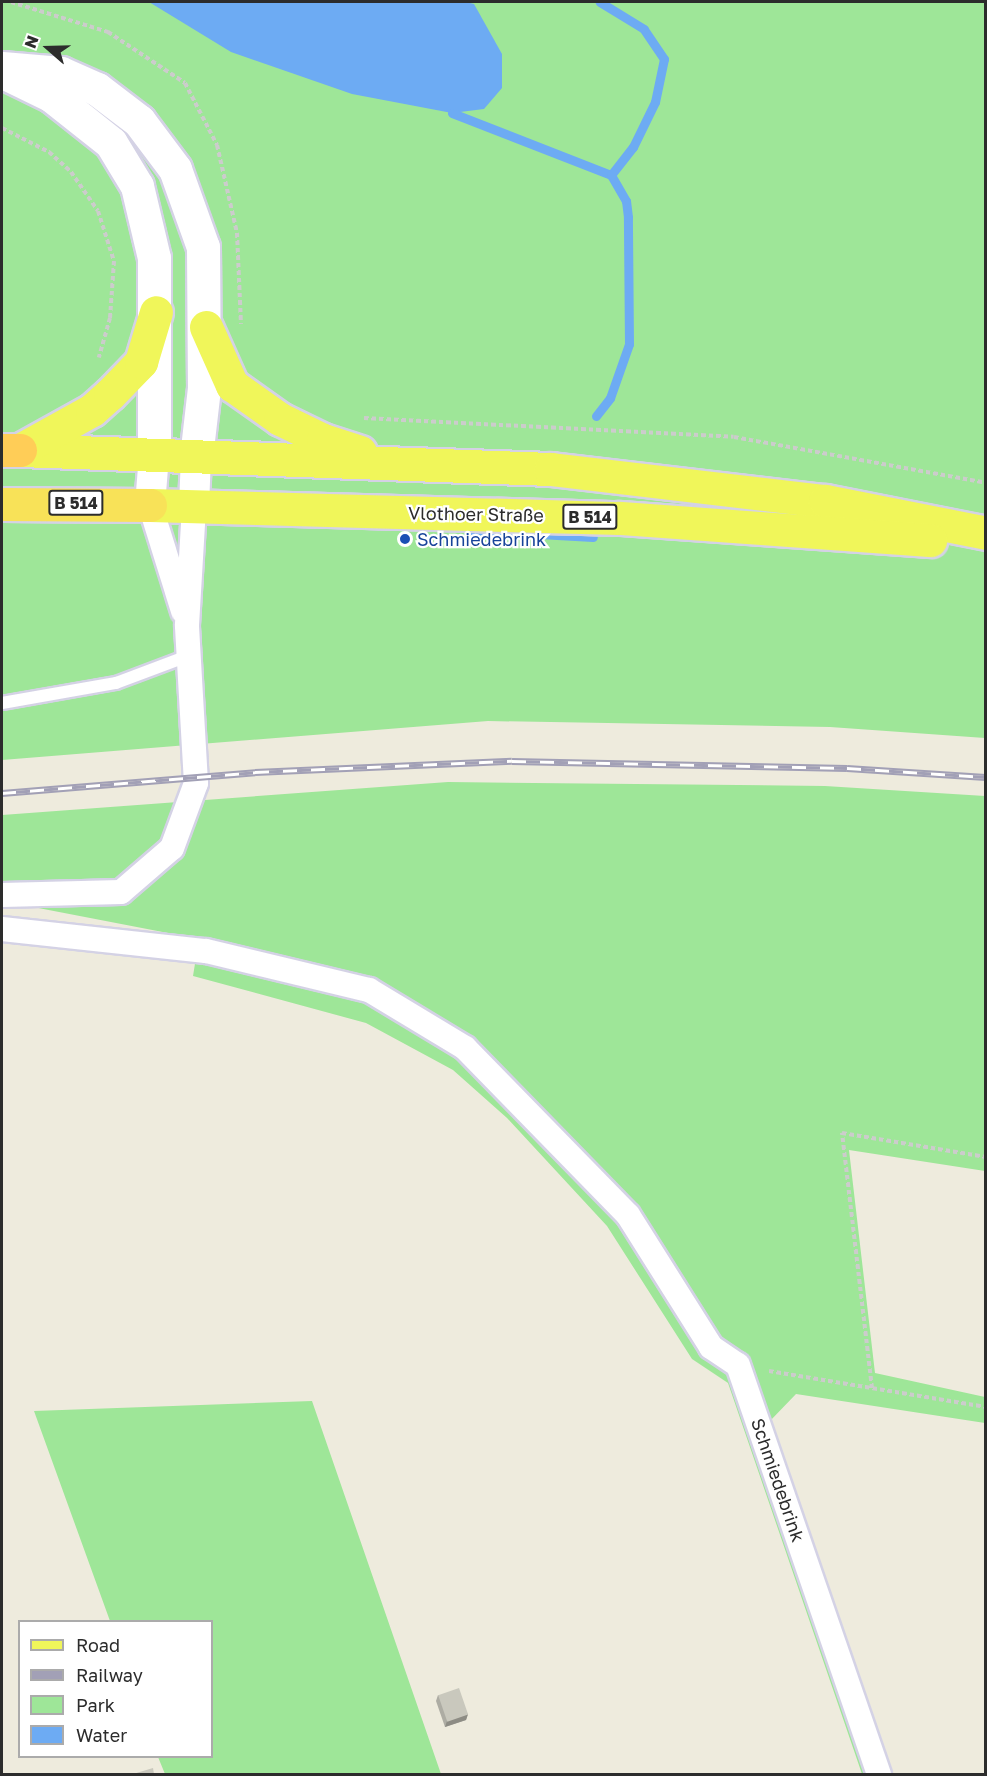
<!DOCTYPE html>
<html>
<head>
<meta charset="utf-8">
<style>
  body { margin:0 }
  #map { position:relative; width:987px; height:1776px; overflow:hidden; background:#eeebdd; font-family:"Golos Text",sans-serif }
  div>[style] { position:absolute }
  .green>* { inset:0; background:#9ee698 }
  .water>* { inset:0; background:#6dabf3 }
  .stream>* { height:9px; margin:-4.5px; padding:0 4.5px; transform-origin:4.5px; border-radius:4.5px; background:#6dabf3 }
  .path>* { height:4px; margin-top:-2px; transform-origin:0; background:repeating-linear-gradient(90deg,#ccc 0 4.5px,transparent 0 7.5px) }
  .roads { filter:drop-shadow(2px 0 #d4d2e5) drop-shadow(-2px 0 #d4d2e5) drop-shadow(0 2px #d4d2e5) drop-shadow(0 -2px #d4d2e5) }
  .service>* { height:12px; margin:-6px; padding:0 6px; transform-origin:6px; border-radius:6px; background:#fff }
  .minor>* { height:24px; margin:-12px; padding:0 12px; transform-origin:12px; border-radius:12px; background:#fff }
  .tertiary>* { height:30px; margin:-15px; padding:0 15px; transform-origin:15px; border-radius:15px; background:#fff }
  .secondary>* { height:33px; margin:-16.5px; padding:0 16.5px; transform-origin:16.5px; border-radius:16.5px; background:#fff }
  .primary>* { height:33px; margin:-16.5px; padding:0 16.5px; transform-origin:16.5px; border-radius:16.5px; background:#f0f65a }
  .trunk>* { height:33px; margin:-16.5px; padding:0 16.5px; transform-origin:16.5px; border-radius:16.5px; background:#f8e258 }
  .motorway>* { height:33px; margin:-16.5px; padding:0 16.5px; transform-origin:16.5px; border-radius:16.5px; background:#ffcd57 }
  .rail>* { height:7px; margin-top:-3.5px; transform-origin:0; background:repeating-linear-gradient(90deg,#fff 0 14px,#a2a0b6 0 28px); box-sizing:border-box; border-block:2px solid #a2a0b6 }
  .wall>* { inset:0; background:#adaca3 }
  .shaded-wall>* { inset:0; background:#8d8c84 }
  .building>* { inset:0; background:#c9c8bd; transform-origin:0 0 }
  .dots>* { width:16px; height:16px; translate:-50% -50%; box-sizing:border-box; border:3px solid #fff; border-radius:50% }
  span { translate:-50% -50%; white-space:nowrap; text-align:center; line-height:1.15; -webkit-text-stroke:4.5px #fff; paint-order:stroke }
  .shield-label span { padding:2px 4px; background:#fff; border:2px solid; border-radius:4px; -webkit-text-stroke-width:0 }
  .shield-label { font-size:16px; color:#2c2c2c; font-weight:700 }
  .street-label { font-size:18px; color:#2c2c2c }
  .transit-label { font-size:18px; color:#164399 }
  .left { translate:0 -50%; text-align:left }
  .frame { position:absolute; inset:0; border:3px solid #2c2c2c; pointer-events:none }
  .legend { position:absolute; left:18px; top:1620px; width:195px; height:138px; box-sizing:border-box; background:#fff; border:2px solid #ababab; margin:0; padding:8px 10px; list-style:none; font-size:18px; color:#2c2c2c }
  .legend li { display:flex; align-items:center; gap:12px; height:30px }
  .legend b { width:30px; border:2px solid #ababab }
  .north { position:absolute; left:18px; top:18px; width:60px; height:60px; -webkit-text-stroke:4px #fff; paint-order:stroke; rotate:290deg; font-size:16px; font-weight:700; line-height:24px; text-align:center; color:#2c2c2c }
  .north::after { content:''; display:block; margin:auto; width:21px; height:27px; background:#2c2c2c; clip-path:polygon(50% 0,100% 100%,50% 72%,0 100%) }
</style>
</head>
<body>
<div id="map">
  <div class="green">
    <i style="clip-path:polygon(2px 2px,985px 2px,985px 738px,830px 727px,488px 721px,2px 760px)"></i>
    <i style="clip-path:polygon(448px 782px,825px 786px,985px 796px,985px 1171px,849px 1150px,875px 1373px,985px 1397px,985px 1423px,796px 1394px,769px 1422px,891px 1774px,862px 1774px,728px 1383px,692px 1359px,607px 1226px,507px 1118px,453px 1070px,366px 1023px,193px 976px,199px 939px,2px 901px,2px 815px)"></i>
    <i style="clip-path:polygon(312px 1401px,441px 1774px,165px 1774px,158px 1757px,212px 1756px,212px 1622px,110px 1621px,34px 1411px)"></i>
  </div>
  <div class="water">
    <i style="clip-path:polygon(149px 2px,466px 2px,474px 4px,502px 54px,502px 88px,484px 109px,452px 113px,352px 94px,231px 52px)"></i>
  </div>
  <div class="stream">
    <i style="left:452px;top:113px;width:171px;rotate:21.3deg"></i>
    <i style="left:596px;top:416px;width:23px;rotate:-52deg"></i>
    <i style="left:610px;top:398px;width:57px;rotate:-70.6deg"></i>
    <i style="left:629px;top:344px;width:127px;rotate:-90.5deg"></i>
    <i style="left:628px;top:217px;width:16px;rotate:-97deg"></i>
    <i style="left:626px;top:201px;width:30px;rotate:-120deg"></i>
    <i style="left:611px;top:175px;width:36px;rotate:-52deg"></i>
    <i style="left:633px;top:147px;width:50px;rotate:-63.9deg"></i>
    <i style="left:655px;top:102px;width:44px;rotate:-78.2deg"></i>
    <i style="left:664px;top:59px;width:36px;rotate:-124deg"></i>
    <i style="left:644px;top:29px;width:52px;rotate:-148.5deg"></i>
    <i style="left:467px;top:530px;width:126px;rotate:3.2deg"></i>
  </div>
  <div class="path">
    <i style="left:11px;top:2px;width:102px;rotate:17.2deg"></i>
    <i style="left:108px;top:32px;width:92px;rotate:33.5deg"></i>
    <i style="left:185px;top:83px;width:70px;rotate:62.7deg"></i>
    <i style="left:217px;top:145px;width:90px;rotate:77.2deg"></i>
    <i style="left:237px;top:233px;width:91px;rotate:87.5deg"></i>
    <i style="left:2px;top:128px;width:53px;rotate:27.1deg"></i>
    <i style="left:49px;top:152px;width:30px;rotate:42deg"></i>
    <i style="left:71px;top:172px;width:47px;rotate:55.3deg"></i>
    <i style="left:98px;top:211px;width:52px;rotate:72.3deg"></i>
    <i style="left:114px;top:261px;width:57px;rotate:94deg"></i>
    <i style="left:110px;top:318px;width:41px;rotate:105.8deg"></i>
    <i style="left:364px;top:418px;width:370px;rotate:2.9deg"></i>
    <i style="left:734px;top:437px;width:256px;rotate:10.3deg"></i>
    <i style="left:769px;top:1371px;width:220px;rotate:9.4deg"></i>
    <i style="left:872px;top:1388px;width:257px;rotate:-96.7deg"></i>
    <i style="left:842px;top:1133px;width:146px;rotate:9.5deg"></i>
  </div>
  <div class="roads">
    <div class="service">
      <i style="left:2px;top:703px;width:116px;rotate:-10deg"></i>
      <i style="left:116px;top:683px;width:77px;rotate:-20.6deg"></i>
    </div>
    <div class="minor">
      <i style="left:150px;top:505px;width:111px;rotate:72.7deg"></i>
      <i style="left:2px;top:895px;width:119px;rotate:-1.4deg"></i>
      <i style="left:121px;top:892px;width:67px;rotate:-40.8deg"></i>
      <i style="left:172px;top:848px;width:69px;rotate:-69.7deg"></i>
      <i style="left:196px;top:783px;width:158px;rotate:-93.3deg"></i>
      <i style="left:187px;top:625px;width:119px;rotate:-86.6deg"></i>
      <i style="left:2px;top:929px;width:205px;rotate:6.2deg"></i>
      <i style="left:206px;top:951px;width:168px;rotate:13.5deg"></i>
      <i style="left:369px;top:990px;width:112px;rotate:31.1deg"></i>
      <i style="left:465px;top:1048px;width:233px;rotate:45.7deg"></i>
      <i style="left:628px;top:1215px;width:156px;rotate:57.8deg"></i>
      <i style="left:711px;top:1347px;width:32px;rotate:34deg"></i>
      <i style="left:738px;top:1365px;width:433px;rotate:71deg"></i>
    </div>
    <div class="tertiary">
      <i style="left:150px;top:505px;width:50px;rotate:-85.4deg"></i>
      <i style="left:194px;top:506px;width:49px;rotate:-87.7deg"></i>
    </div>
    <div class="secondary">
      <i style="left:2px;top:68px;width:59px;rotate:4.8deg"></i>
      <i style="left:61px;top:73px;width:39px;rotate:24deg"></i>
      <i style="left:97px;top:89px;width:53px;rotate:37.3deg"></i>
      <i style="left:139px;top:121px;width:60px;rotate:53.1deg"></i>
      <i style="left:175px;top:169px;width:83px;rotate:70.3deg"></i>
      <i style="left:203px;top:247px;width:141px;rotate:89.6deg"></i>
      <i style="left:204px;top:388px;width:69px;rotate:96.6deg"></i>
      <i style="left:9px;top:75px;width:48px;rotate:26deg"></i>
      <i style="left:52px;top:96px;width:75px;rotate:38.5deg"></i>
      <i style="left:111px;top:143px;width:50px;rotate:58.8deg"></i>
      <i style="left:137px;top:186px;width:74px;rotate:76.7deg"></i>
      <i style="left:154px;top:258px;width:197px;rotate:90deg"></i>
    </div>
    <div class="primary">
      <i style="left:206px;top:327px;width:64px;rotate:65.9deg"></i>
      <i style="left:232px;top:385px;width:59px;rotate:35.3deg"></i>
      <i style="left:280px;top:419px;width:48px;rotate:26deg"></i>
      <i style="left:323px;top:440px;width:39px;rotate:18deg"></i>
      <i style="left:20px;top:450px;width:531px;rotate:2.05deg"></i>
      <i style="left:551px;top:469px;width:276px;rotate:6.7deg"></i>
      <i style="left:825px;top:501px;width:164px;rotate:11.2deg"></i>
      <i style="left:20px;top:450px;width:82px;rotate:-29.1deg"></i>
      <i style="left:92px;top:410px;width:24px;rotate:-42deg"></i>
      <i style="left:110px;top:394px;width:45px;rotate:-45.9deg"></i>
      <i style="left:141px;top:362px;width:52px;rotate:-73.3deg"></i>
      <i style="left:150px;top:505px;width:470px;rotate:1.6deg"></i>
      <i style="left:620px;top:518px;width:311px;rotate:4.1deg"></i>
    </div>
    <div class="trunk">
      <i style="left:2px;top:504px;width:148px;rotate:0.4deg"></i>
    </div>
    <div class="motorway">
      <i style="left:2px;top:450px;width:18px"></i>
    </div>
  </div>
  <div class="rail">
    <i style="left:2px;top:793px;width:254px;rotate:-4.7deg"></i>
    <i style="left:255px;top:772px;width:257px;rotate:-2.5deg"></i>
    <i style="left:512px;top:761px;width:335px;rotate:1.2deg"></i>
    <i style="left:847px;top:768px;width:139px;rotate:3.7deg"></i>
  </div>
  <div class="wall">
    <i style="clip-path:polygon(438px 1695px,468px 1714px,466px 1720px,445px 1727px,436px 1701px)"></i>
  </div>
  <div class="shaded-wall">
    <i style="clip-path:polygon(468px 1714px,466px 1720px,445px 1727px,447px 1721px)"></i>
  </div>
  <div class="building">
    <i style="left:459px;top:1688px;width:28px;height:22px;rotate:71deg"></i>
    <i style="clip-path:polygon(153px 1768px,154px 1774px,133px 1774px)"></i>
  </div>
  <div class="dots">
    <i style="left:405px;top:539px;background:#1a4fb4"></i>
  </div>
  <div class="shield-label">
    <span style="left:76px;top:503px">B 514</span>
    <span style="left:590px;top:517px">B 514</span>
  </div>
  <div class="street-label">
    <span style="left:476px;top:514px;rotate:1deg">Vlothoer Straße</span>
    <span style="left:778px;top:1480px;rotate:71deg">Schmiedebrink</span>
  </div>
  <div class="transit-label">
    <span class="left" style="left:417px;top:539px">Schmiedebrink</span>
  </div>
  <div class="frame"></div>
  <ul class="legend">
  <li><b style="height:8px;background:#f0f65a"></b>Road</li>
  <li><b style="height:8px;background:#a2a0b6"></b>Railway</li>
  <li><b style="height:16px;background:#9ee698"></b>Park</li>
  <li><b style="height:16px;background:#6dabf3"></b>Water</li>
  </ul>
  <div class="north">N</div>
</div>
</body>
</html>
